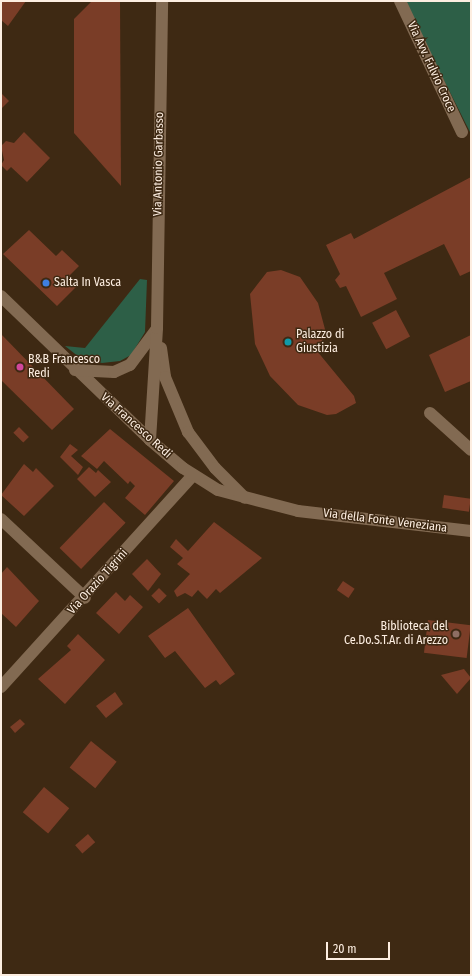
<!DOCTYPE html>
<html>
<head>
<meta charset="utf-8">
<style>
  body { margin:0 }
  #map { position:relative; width:472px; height:976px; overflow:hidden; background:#3e2913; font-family:"Fira Sans Condensed",sans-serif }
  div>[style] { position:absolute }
  .green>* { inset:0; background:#2d5f47 }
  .building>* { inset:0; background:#7a3d27; transform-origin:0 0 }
  .street>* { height:12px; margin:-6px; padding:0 6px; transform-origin:6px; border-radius:6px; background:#826a52 }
  .secondary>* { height:12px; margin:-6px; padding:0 6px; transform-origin:6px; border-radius:6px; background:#826a52 }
  .dots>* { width:11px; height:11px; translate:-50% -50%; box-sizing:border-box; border:2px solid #3e2913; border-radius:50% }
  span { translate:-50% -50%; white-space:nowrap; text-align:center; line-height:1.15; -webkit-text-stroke:3px #3e2913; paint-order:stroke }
  .street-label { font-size:12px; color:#fdeee1 }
  .poi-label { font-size:12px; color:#fdeee1 }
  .left { translate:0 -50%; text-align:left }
  .right { translate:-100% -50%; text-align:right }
  .frame { position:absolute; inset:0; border:2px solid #fdeee1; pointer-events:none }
  .scale { position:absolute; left:326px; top:942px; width:64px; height:18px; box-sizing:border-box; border:2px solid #fdeee1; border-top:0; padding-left:5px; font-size:12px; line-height:14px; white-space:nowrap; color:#fdeee1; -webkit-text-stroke:3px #3e2913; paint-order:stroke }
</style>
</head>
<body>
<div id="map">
  <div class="green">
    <i style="clip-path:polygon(404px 1px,471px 1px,471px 134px)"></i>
    <i style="clip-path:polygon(140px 279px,147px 280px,145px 332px,131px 355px,120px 361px,102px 363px,79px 357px,65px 346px,85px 348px)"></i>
  </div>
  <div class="building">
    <i style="clip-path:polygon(1px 1px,26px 1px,8px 26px,1px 20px)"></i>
    <i style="clip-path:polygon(92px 1px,120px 1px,121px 186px,74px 133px,74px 19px)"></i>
    <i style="clip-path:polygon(1px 93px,9px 101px,1px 109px)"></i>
    <i style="clip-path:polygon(24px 132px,50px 158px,27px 182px,11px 167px,7px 171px,1px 165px,4px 160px,1px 146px,6px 141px,14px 143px)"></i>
    <i style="clip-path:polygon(471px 177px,471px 271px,460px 276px,444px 244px,384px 273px,397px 299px,361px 317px,346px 286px,340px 288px,335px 280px,340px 274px,326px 245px,351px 233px,354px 239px)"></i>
    <i style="clip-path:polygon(29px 230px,56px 256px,62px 250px,79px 266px,68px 277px,77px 286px,57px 306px,3px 254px)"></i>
    <i style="clip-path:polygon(281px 270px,300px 277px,318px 303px,326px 333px,317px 351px,354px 396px,356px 403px,336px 414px,327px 415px,298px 405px,270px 376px,255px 344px,250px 294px,267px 272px)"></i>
    <i style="left:396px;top:310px;width:30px;height:27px;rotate:62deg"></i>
    <i style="clip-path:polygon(1px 334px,74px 409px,52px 430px,1px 380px)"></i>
    <i style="clip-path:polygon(471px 335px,471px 381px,445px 392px,429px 355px)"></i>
    <i style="left:19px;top:427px;width:14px;height:8px;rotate:45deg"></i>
    <i style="clip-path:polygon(110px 429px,174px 481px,145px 515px,125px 498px,135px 486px,130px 481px,128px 484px,104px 461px,97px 469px,81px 456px)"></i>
    <i style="clip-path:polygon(70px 444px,78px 450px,71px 456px,83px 467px,78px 475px,60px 457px)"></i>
    <i style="clip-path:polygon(24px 464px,33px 472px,36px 468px,54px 486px,24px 516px,1px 495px)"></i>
    <i style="clip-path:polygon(89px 467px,96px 473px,98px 470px,111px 482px,95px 497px,77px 479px)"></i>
    <i style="left:444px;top:495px;width:27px;height:13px;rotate:8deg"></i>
    <i style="left:104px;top:502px;width:30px;height:64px;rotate:44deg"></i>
    <i style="clip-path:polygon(214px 522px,262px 558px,220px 593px,216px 589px,207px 599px,198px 590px,192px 597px,185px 593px,177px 597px,174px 591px,190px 574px,177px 564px,183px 558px,170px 547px,176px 539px,188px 551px)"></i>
    <i style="clip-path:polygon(147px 559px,161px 574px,148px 591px,132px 574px)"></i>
    <i style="clip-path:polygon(7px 567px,39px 601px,16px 627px,1px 613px,1px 574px)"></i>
    <i style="left:343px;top:581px;width:14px;height:11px;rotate:34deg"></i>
    <i style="left:159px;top:588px;width:11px;height:11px;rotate:45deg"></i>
    <i style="clip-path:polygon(116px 592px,125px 601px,130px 595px,143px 607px,119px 634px,96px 613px)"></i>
    <i style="clip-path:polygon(188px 608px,235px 674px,220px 685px,216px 680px,205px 688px,175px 651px,165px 658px,148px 636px)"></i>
    <i style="left:428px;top:620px;width:43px;height:33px;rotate:7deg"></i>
    <i style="clip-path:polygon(78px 634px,105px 660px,65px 704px,38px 679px,71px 650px,67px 646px)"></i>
    <i style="clip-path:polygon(464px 669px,471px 678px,457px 694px,441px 675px)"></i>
    <i style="clip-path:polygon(115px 692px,123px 704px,106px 718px,96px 706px)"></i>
    <i style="clip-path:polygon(20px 719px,25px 724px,15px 733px,10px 727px)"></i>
    <i style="left:91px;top:741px;width:33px;height:34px;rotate:39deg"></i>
    <i style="left:44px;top:787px;width:33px;height:33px;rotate:40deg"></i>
    <i style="left:88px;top:834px;width:11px;height:17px;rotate:49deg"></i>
  </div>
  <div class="street">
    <i style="left:400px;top:1px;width:145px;rotate:64.7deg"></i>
    <i style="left:430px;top:413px;width:55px;rotate:42.1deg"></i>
    <i style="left:1px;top:519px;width:115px;rotate:43.2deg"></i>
    <i style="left:1px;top:687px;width:286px;rotate:-47.8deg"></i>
  </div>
  <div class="secondary">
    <i style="left:1px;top:296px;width:207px;rotate:44deg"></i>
    <i style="left:150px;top:440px;width:43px;rotate:40.3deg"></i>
    <i style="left:183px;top:468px;width:41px;rotate:32.2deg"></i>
    <i style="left:218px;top:490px;width:83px;rotate:14.7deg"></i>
    <i style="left:298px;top:511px;width:174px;rotate:6.6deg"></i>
    <i style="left:161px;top:348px;width:29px;rotate:82deg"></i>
    <i style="left:165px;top:377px;width:60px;rotate:67.3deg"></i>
    <i style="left:188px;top:432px;width:45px;rotate:53.1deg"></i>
    <i style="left:215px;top:468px;width:42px;rotate:45deg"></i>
    <i style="left:75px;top:370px;width:39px;rotate:3deg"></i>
    <i style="left:114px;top:372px;width:17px;rotate:-24deg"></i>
    <i style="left:130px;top:365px;width:44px;rotate:-53.4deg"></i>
    <i style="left:150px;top:440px;width:112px;rotate:-86.4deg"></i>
    <i style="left:157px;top:328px;width:327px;rotate:-89.1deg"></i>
  </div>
  <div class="dots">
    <i style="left:46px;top:283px;background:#3f7fe0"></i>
    <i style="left:288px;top:342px;background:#0f9aa8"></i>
    <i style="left:20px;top:367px;background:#d1479c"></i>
    <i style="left:456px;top:634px;background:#8d6e63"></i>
  </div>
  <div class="street-label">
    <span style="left:431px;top:67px;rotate:65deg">Via Avv. Fulvio Croce</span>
    <span style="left:159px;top:164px;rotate:-89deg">Via Antonio Garbasso</span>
    <span style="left:136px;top:426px;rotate:42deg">Via Francesco Redi</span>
    <span style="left:385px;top:521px;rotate:7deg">Via della Fonte Veneziana</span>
    <span style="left:98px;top:582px;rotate:-48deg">Via Orazio Tigrini</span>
  </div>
  <div class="poi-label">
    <span class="left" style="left:54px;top:283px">Salta In Vasca</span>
    <span class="left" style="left:296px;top:342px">Palazzo di<br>Giustizia</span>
    <span class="left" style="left:28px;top:367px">B&amp;B Francesco<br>Redi</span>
    <span class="right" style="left:448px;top:634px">Biblioteca del<br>Ce.Do.S.T.Ar. di Arezzo</span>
  </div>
  <div class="frame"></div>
  <div class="scale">20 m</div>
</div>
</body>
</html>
